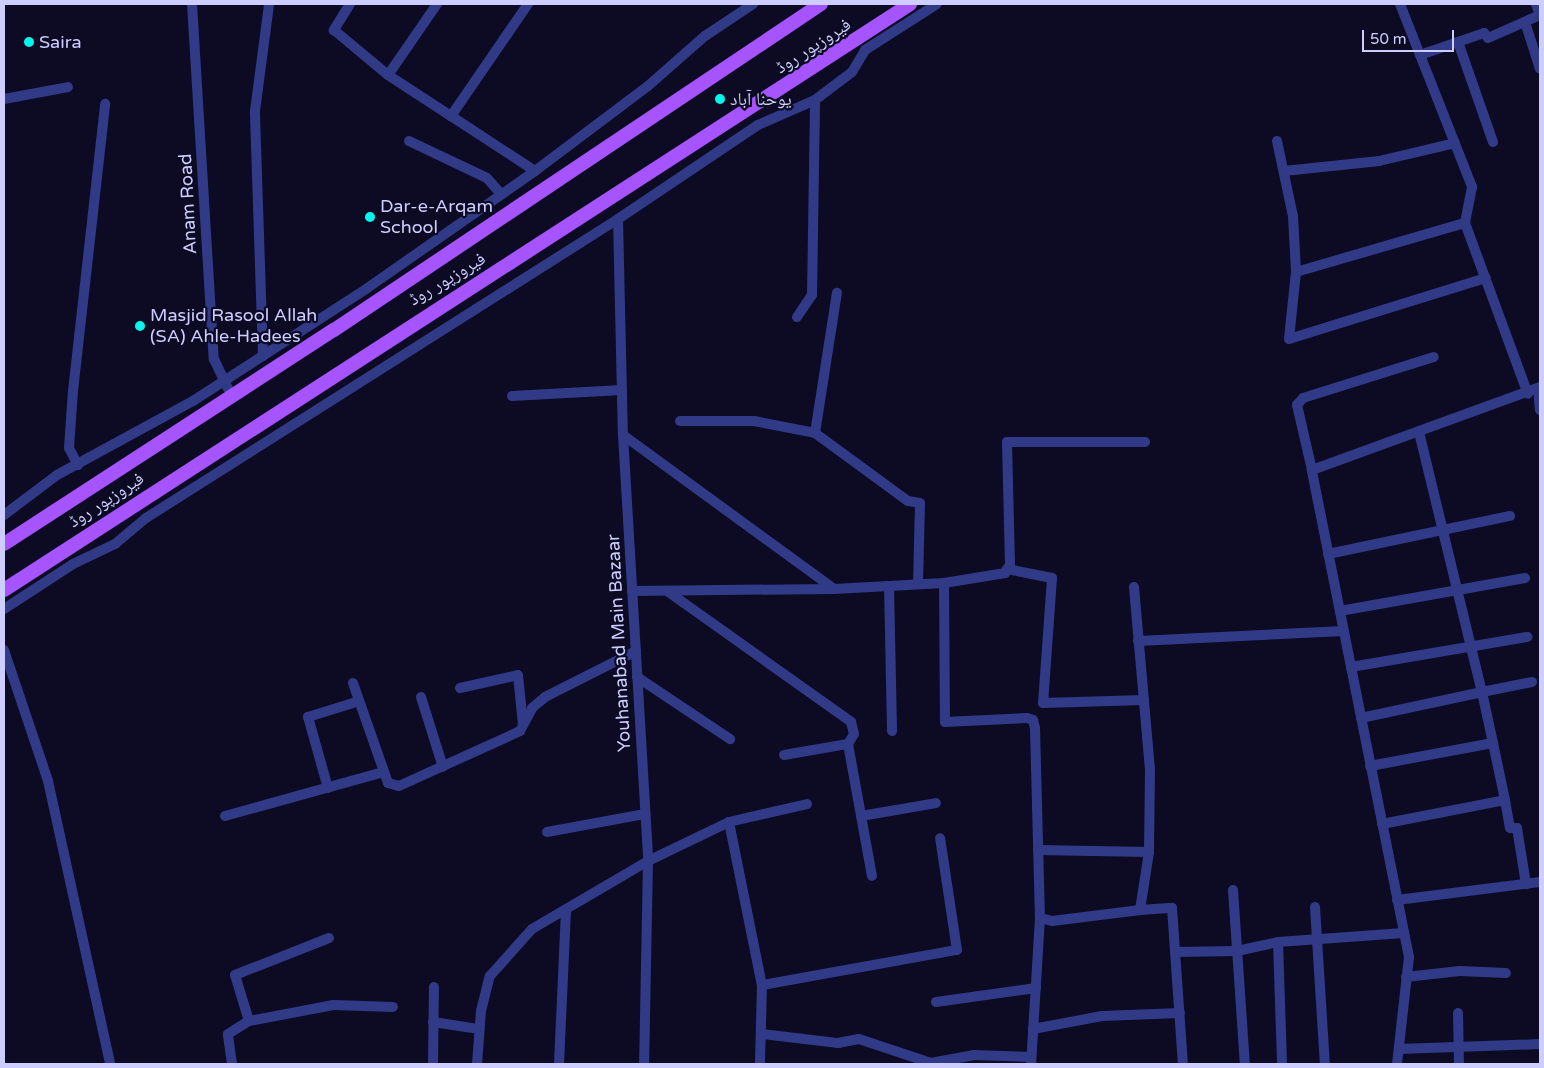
<!DOCTYPE html>
<html>
<head>
<meta charset="utf-8">
<style>
  body { margin:0 }
  #map { position:relative; width:1544px; height:1068px; overflow:hidden; background:#0c0b23; font-family:"Varela Round","Noto Naskh Arabic",sans-serif }
  div>[style] { position:absolute }
  .minor>* { height:10px; margin:-5px; padding:0 5px; transform-origin:5px; border-radius:5px; background:#313a87 }
  .tertiary>* { height:10px; margin:-5px; padding:0 5px; transform-origin:5px; border-radius:5px; background:#313a87 }
  .primary>* { height:14px; margin:-7px; padding:0 7px; transform-origin:7px; border-radius:7px; background:#a654ff }
  .dots>* { width:14px; height:14px; translate:-50% -50%; box-sizing:border-box; border:2px solid #0c0b23; border-radius:50% }
  span { translate:-50% -50%; white-space:nowrap; text-align:center; line-height:1.15; -webkit-text-stroke:4.5px #0c0b23; paint-order:stroke }
  .poi-label { font-size:18px; color:#cdceff }
  .left { translate:0 -50%; text-align:left }
  .street-label { font-size:18px; color:#cdceff }
  .frame { position:absolute; inset:0; border:5px solid #cdceff; pointer-events:none }
  .scale { position:absolute; left:1362px; top:30px; width:92px; height:22px; box-sizing:border-box; border:2px solid #cdceff; border-top:0; padding-left:6px; font-size:15px; line-height:18px; white-space:nowrap; color:#cdceff; -webkit-text-stroke:4px #0c0b23; paint-order:stroke }
</style>
</head>
<body>
<div id="map">
  <div class="minor">
    <i style="left:350px;top:4px;width:31px;rotate:122deg"></i>
    <i style="left:334px;top:30px;width:70px;rotate:39.8deg"></i>
    <i style="left:437px;top:4px;width:86px;rotate:124.6deg"></i>
    <i style="left:388px;top:75px;width:75px;rotate:33.1deg"></i>
    <i style="left:528px;top:4px;width:136px;rotate:124.5deg"></i>
    <i style="left:451px;top:116px;width:100px;rotate:33.2deg"></i>
    <i style="left:1400px;top:4px;width:197px;rotate:68.5deg"></i>
    <i style="left:1472px;top:187px;width:37px;rotate:101deg"></i>
    <i style="left:1465px;top:223px;width:182px;rotate:69.8deg"></i>
    <i style="left:1536px;top:4px;width:12px;rotate:70deg"></i>
    <i style="left:1525px;top:22px;width:49px;rotate:72.3deg"></i>
    <i style="left:1458px;top:42px;width:106px;rotate:70.7deg"></i>
    <i style="left:1420px;top:55px;width:68px;rotate:-19deg"></i>
    <i style="left:1484px;top:33px;width:6px;rotate:51deg"></i>
    <i style="left:1488px;top:38px;width:57px;rotate:-23.9deg"></i>
    <i style="left:4px;top:99px;width:65px;rotate:-10.6deg"></i>
    <i style="left:409px;top:141px;width:86px;rotate:25.4deg"></i>
    <i style="left:487px;top:178px;width:21px;rotate:49deg"></i>
    <i style="left:1277px;top:141px;width:77px;rotate:78deg"></i>
    <i style="left:1293px;top:216px;width:56px;rotate:86.9deg"></i>
    <i style="left:1296px;top:272px;width:67px;rotate:96deg"></i>
    <i style="left:1289px;top:339px;width:206px;rotate:-17.2deg"></i>
    <i style="left:1284px;top:171px;width:96px;rotate:-6deg"></i>
    <i style="left:1379px;top:161px;width:78px;rotate:-13.3deg"></i>
    <i style="left:618px;top:219px;width:216px;rotate:88.7deg"></i>
    <i style="left:623px;top:435px;width:427px;rotate:86.6deg"></i>
    <i style="left:648px;top:861px;width:203px;rotate:91.1deg"></i>
    <i style="left:1296px;top:272px;width:176px;rotate:-16.2deg"></i>
    <i style="left:797px;top:317px;width:27px;rotate:-56deg"></i>
    <i style="left:812px;top:295px;width:195px;rotate:-89.1deg"></i>
    <i style="left:263px;top:356px;width:245px;rotate:-91.9deg"></i>
    <i style="left:255px;top:111px;width:108px;rotate:-82.5deg"></i>
    <i style="left:1538px;top:388px;width:22px;rotate:85deg"></i>
    <i style="left:512px;top:396px;width:110px;rotate:-3.1deg"></i>
    <i style="left:680px;top:421px;width:74px"></i>
    <i style="left:754px;top:421px;width:62px;rotate:11.1deg"></i>
    <i style="left:815px;top:433px;width:115px;rotate:36.2deg"></i>
    <i style="left:908px;top:501px;width:12px;rotate:9deg"></i>
    <i style="left:920px;top:503px;width:81px;rotate:91.4deg"></i>
    <i style="left:1419px;top:432px;width:268px;rotate:76.4deg"></i>
    <i style="left:1482px;top:692px;width:51px;rotate:-11.3deg"></i>
    <i style="left:815px;top:433px;width:142px;rotate:-81.1deg"></i>
    <i style="left:623px;top:435px;width:261px;rotate:36.1deg"></i>
    <i style="left:78px;top:465px;width:19px;rotate:-118deg"></i>
    <i style="left:69px;top:448px;width:57px;rotate:-86deg"></i>
    <i style="left:73px;top:391px;width:289px;rotate:-83.6deg"></i>
    <i style="left:1312px;top:470px;width:67px;rotate:-103deg"></i>
    <i style="left:1297px;top:405px;width:9px;rotate:-49deg"></i>
    <i style="left:1303px;top:398px;width:137px;rotate:-17.4deg"></i>
    <i style="left:4px;top:515px;width:66px;rotate:-37deg"></i>
    <i style="left:57px;top:475px;width:155px;rotate:-28.6deg"></i>
    <i style="left:193px;top:401px;width:206px;rotate:-32.9deg"></i>
    <i style="left:366px;top:289px;width:206px;rotate:-34.9deg"></i>
    <i style="left:535px;top:171px;width:141px;rotate:-37deg"></i>
    <i style="left:648px;top:86px;width:76px;rotate:-41.3deg"></i>
    <i style="left:705px;top:36px;width:58px;rotate:-33.7deg"></i>
    <i style="left:1328px;top:554px;width:186px;rotate:-11.8deg"></i>
    <i style="left:1007px;top:569px;width:46px;rotate:11.3deg"></i>
    <i style="left:1052px;top:578px;width:125px;rotate:94.1deg"></i>
    <i style="left:1043px;top:703px;width:101px;rotate:-1.7deg"></i>
    <i style="left:944px;top:583px;width:139px;rotate:89.6deg"></i>
    <i style="left:945px;top:722px;width:82px;rotate:-2.8deg"></i>
    <i style="left:1027px;top:718px;width:6px;rotate:18deg"></i>
    <i style="left:1033px;top:720px;width:8px;rotate:76deg"></i>
    <i style="left:1035px;top:728px;width:190px;rotate:88.5deg"></i>
    <i style="left:1040px;top:918px;width:146px;rotate:93.5deg"></i>
    <i style="left:889px;top:586px;width:145px;rotate:88.8deg"></i>
    <i style="left:1134px;top:587px;width:183px;rotate:85deg"></i>
    <i style="left:1150px;top:769px;width:83px;rotate:90.7deg"></i>
    <i style="left:1149px;top:852px;width:59px;rotate:98.8deg"></i>
    <i style="left:1140px;top:910px;width:32px;rotate:-4deg"></i>
    <i style="left:1172px;top:908px;width:156px;rotate:86deg"></i>
    <i style="left:632px;top:591px;width:202px;rotate:-0.6deg"></i>
    <i style="left:834px;top:589px;width:110px;rotate:-3.1deg"></i>
    <i style="left:944px;top:583px;width:62px;rotate:-9.3deg"></i>
    <i style="left:1005px;top:573px;width:9px;rotate:-58deg"></i>
    <i style="left:1010px;top:565px;width:123px;rotate:-91.4deg"></i>
    <i style="left:1007px;top:442px;width:138px"></i>
    <i style="left:667px;top:591px;width:226px;rotate:35.4deg"></i>
    <i style="left:851px;top:722px;width:12px;rotate:76deg"></i>
    <i style="left:854px;top:734px;width:12px;rotate:121deg"></i>
    <i style="left:848px;top:744px;width:134px;rotate:79.7deg"></i>
    <i style="left:4px;top:609px;width:82px;rotate:-33.1deg"></i>
    <i style="left:73px;top:564px;width:47px;rotate:-25.5deg"></i>
    <i style="left:115px;top:544px;width:40px;rotate:-40deg"></i>
    <i style="left:146px;top:518px;width:559px;rotate:-32.35deg"></i>
    <i style="left:618px;top:219px;width:169px;rotate:-33.9deg"></i>
    <i style="left:758px;top:125px;width:62px;rotate:-23.7deg"></i>
    <i style="left:815px;top:100px;width:46px;rotate:-37.1deg"></i>
    <i style="left:852px;top:72px;width:26px;rotate:-59deg"></i>
    <i style="left:865px;top:50px;width:85px;rotate:-32.6deg"></i>
    <i style="left:1340px;top:611px;width:188px;rotate:-10.1deg"></i>
    <i style="left:1138px;top:641px;width:206px;rotate:-2.8deg"></i>
    <i style="left:4px;top:650px;width:138px;rotate:71.4deg"></i>
    <i style="left:48px;top:781px;width:290px;rotate:77.6deg"></i>
    <i style="left:1351px;top:667px;width:179px;rotate:-9.7deg"></i>
    <i style="left:637px;top:677px;width:112px;rotate:33.7deg"></i>
    <i style="left:353px;top:683px;width:106px;rotate:70.7deg"></i>
    <i style="left:388px;top:783px;width:11px;rotate:15deg"></i>
    <i style="left:399px;top:786px;width:133px;rotate:-24.4deg"></i>
    <i style="left:520px;top:731px;width:26px;rotate:-62deg"></i>
    <i style="left:532px;top:708px;width:17px;rotate:-40deg"></i>
    <i style="left:545px;top:697px;width:102px;rotate:-26.8deg"></i>
    <i style="left:460px;top:688px;width:59px;rotate:-12.6deg"></i>
    <i style="left:518px;top:675px;width:50px;rotate:84.3deg"></i>
    <i style="left:421px;top:697px;width:73px;rotate:72.6deg"></i>
    <i style="left:1361px;top:718px;width:124px;rotate:-12.1deg"></i>
    <i style="left:1482px;top:692px;width:52px;rotate:77.8deg"></i>
    <i style="left:784px;top:755px;width:65px;rotate:-9.8deg"></i>
    <i style="left:1370px;top:766px;width:125px;rotate:-10.6deg"></i>
    <i style="left:1493px;top:743px;width:58px;rotate:78.1deg"></i>
    <i style="left:328px;top:788px;width:74px;rotate:-105.7deg"></i>
    <i style="left:308px;top:717px;width:53px;rotate:-17.4deg"></i>
    <i style="left:225px;top:816px;width:165px;rotate:-15.5deg"></i>
    <i style="left:861px;top:816px;width:76px;rotate:-9.8deg"></i>
    <i style="left:729px;top:822px;width:80px;rotate:-13deg"></i>
    <i style="left:1382px;top:824px;width:125px;rotate:-11deg"></i>
    <i style="left:1505px;top:800px;width:28px;rotate:80deg"></i>
    <i style="left:1510px;top:828px;width:7px"></i>
    <i style="left:1517px;top:828px;width:57px;rotate:80.9deg"></i>
    <i style="left:547px;top:832px;width:100px;rotate:-10.4deg"></i>
    <i style="left:1038px;top:850px;width:111px;rotate:1deg"></i>
    <i style="left:1233px;top:890px;width:174px;rotate:86.1deg"></i>
    <i style="left:1397px;top:900px;width:144px;rotate:-7.2deg"></i>
    <i style="left:1315px;top:907px;width:157px;rotate:86.4deg"></i>
    <i style="left:1040px;top:918px;width:12px;rotate:14deg"></i>
    <i style="left:1052px;top:921px;width:89px;rotate:-7.1deg"></i>
    <i style="left:1278px;top:942px;width:126px;rotate:-4.1deg"></i>
    <i style="left:1176px;top:952px;width:61px;rotate:-0.9deg"></i>
    <i style="left:1237px;top:951px;width:42px;rotate:-12.4deg"></i>
    <i style="left:1278px;top:942px;width:122px;rotate:88.1deg"></i>
    <i style="left:1406px;top:977px;width:54px;rotate:-6.3deg"></i>
    <i style="left:1460px;top:971px;width:46px;rotate:2.5deg"></i>
    <i style="left:762px;top:985px;width:198px;rotate:-10.2deg"></i>
    <i style="left:957px;top:950px;width:113px;rotate:-98.6deg"></i>
    <i style="left:936px;top:1002px;width:101px;rotate:-8deg"></i>
    <i style="left:1458px;top:1013px;width:51px;rotate:88.9deg"></i>
    <i style="left:249px;top:1021px;width:48px;rotate:-106.9deg"></i>
    <i style="left:235px;top:975px;width:101px;rotate:-21.5deg"></i>
    <i style="left:433px;top:1022px;width:47px;rotate:8.7deg"></i>
    <i style="left:1033px;top:1029px;width:70px;rotate:-10.7deg"></i>
    <i style="left:1102px;top:1016px;width:78px;rotate:-2.2deg"></i>
    <i style="left:762px;top:1034px;width:77px;rotate:6.8deg"></i>
    <i style="left:838px;top:1043px;width:21px;rotate:-11deg"></i>
    <i style="left:859px;top:1039px;width:76px;rotate:18.4deg"></i>
    <i style="left:931px;top:1063px;width:44px;rotate:-10.5deg"></i>
    <i style="left:974px;top:1055px;width:57px;rotate:2deg"></i>
    <i style="left:1399px;top:1049px;width:141px;rotate:-2deg"></i>
    <i style="left:232px;top:1064px;width:30px;rotate:-98deg"></i>
    <i style="left:228px;top:1034px;width:25px;rotate:-32deg"></i>
    <i style="left:249px;top:1021px;width:86px;rotate:-10.7deg"></i>
    <i style="left:334px;top:1005px;width:59px;rotate:1.9deg"></i>
    <i style="left:433px;top:1064px;width:77px;rotate:-89.3deg"></i>
    <i style="left:477px;top:1064px;width:53px;rotate:-85.7deg"></i>
    <i style="left:481px;top:1011px;width:36px;rotate:-76deg"></i>
    <i style="left:490px;top:976px;width:63px;rotate:-48.2deg"></i>
    <i style="left:532px;top:929px;width:134px;rotate:-30.4deg"></i>
    <i style="left:648px;top:861px;width:90px;rotate:-25.7deg"></i>
    <i style="left:729px;top:822px;width:166px;rotate:78.6deg"></i>
    <i style="left:762px;top:985px;width:79px;rotate:91.5deg"></i>
    <i style="left:559px;top:1064px;width:155px;rotate:-87.4deg"></i>
    <i style="left:1397px;top:1064px;width:108px;rotate:-83.6deg"></i>
    <i style="left:1409px;top:957px;width:497px;rotate:-101.3deg"></i>
    <i style="left:1312px;top:470px;width:243px;rotate:-20deg"></i>
  </div>
  <div class="tertiary">
    <i style="left:192px;top:4px;width:356px;rotate:86.5deg"></i>
    <i style="left:214px;top:359px;width:42px;rotate:64.7deg"></i>
  </div>
  <div class="primary">
    <i style="left:4px;top:544px;width:393px;rotate:-33deg"></i>
    <i style="left:334px;top:330px;width:586px;rotate:-33.8deg"></i>
    <i style="left:4px;top:590px;width:1079px;rotate:-32.89deg"></i>
  </div>
  <div class="dots">
    <i style="left:29px;top:42px;background:#00f8ec"></i>
    <i style="left:720px;top:99px;background:#00f8ec"></i>
    <i style="left:370px;top:217px;background:#00f8ec"></i>
    <i style="left:140px;top:326px;background:#00f8ec"></i>
  </div>
  <div class="poi-label">
    <span class="left" style="left:39px;top:42px">Saira</span>
    <span class="left" style="left:730px;top:99px">یوحنا آباد</span>
    <span class="left" style="left:380px;top:217px">Dar-e-Arqam<br>School</span>
    <span class="left" style="left:150px;top:326px">Masjid Rasool Allah<br>(SA) Ahle-Hadees</span>
  </div>
  <div class="street-label">
    <span style="left:813px;top:46px;rotate:-33deg">فیروزپور روڈ</span>
    <span style="left:188px;top:204px;rotate:-93deg">Anam Road</span>
    <span style="left:447px;top:279px;rotate:-31deg">فیروزپور روڈ</span>
    <span style="left:106px;top:500px;rotate:-33deg">فیروزپور روڈ</span>
    <span style="left:619px;top:643px;rotate:-93deg">Youhanabad Main Bazaar</span>
  </div>
  <div class="frame"></div>
  <div class="scale">50 m</div>
</div>
</body>
</html>
